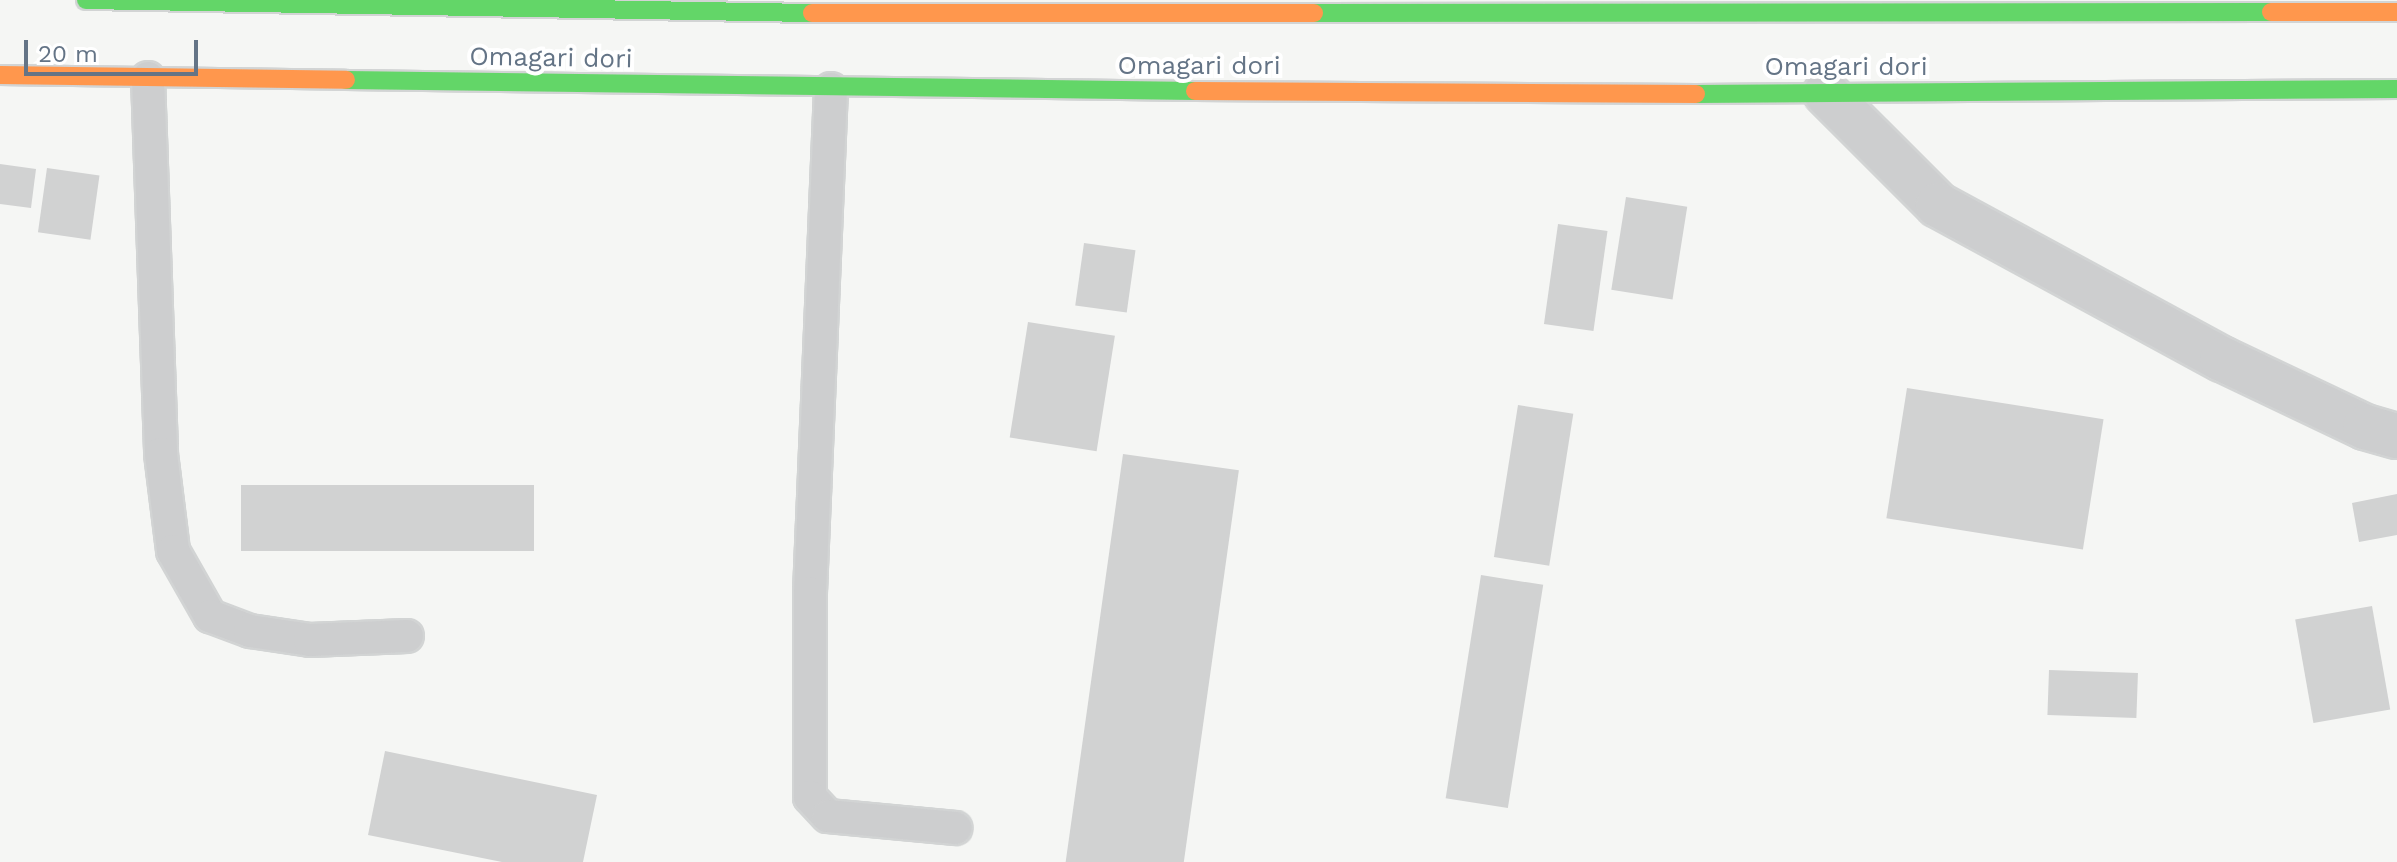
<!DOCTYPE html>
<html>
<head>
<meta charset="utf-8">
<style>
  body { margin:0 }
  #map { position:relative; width:2397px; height:862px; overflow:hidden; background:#f5f6f4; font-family:"Work Sans",sans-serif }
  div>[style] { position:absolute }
  .building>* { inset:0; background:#d1d2d2; transform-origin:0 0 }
  .roads { filter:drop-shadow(2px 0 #d2d4d4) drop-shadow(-2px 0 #d2d4d4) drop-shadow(0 2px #d2d4d4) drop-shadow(0 -2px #d2d4d4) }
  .lane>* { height:32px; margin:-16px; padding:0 16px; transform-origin:16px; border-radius:16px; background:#cdcecf }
  .street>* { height:44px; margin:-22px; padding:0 22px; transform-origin:22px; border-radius:22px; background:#cdcecf }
  .fast>* { height:18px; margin:-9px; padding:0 9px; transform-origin:9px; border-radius:9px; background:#63d668 }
  .slow>* { height:18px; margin:-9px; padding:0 9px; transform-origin:9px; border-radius:9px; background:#ff974d }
  span { translate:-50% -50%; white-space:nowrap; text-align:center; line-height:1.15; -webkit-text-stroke:8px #fff; paint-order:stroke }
  .street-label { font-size:26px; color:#647486 }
  .scale { position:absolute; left:24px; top:40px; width:174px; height:36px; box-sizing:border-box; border:4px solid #647486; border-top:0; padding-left:10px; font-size:24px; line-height:28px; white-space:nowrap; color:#647486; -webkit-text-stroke:6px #fff; paint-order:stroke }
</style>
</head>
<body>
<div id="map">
  <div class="building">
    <i style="clip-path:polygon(0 164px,36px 169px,31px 208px,0 204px)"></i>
    <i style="left:47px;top:168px;width:53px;height:65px;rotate:8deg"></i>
    <i style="left:1626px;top:197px;width:62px;height:94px;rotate:9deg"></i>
    <i style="left:1558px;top:224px;width:50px;height:101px;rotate:8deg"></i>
    <i style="left:1084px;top:243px;width:52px;height:63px;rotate:8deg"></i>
    <i style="left:1028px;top:322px;width:88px;height:117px;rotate:9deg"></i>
    <i style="left:1907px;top:388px;width:199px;height:132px;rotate:9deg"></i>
    <i style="left:1518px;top:405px;width:56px;height:154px;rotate:9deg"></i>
    <i style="left:1123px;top:454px;width:117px;height:412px;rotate:8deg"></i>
    <i style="left:241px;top:485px;width:293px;height:66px"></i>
    <i style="clip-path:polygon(2397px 494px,2397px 535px,2359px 542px,2352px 503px)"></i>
    <i style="left:1481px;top:575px;width:63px;height:226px;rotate:9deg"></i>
    <i style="left:2372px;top:606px;width:105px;height:78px;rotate:80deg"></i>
    <i style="left:2049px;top:670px;width:89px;height:45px;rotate:2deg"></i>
    <i style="clip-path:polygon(385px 751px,597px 795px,583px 862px,502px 862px,368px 835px)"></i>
  </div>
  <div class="roads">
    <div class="lane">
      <i style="left:148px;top:78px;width:376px;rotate:88deg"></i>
      <i style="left:161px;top:454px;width:98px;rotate:82.9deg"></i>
      <i style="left:173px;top:551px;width:75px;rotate:60.4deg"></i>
      <i style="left:210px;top:616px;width:43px;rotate:20.6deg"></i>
      <i style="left:250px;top:631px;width:61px;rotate:8.5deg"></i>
      <i style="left:310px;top:640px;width:97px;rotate:-2.4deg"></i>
      <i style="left:831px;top:89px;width:504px;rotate:92.39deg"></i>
      <i style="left:810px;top:593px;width:204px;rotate:90deg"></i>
      <i style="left:810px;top:797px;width:26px;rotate:47deg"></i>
      <i style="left:828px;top:816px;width:128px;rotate:5.4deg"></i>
    </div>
    <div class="street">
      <i style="left:1826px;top:93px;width:158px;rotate:45deg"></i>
      <i style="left:1938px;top:205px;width:323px;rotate:28.5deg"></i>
      <i style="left:2222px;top:359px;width:158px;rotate:25.4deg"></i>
      <i style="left:2365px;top:427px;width:33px;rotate:16deg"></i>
    </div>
    <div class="fast">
      <i style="left:86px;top:0;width:726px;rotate:1.03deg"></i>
      <i style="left:1314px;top:13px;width:957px;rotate:-0.06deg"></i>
      <i style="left:346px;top:80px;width:849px;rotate:0.74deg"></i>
      <i style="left:1696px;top:94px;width:701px;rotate:-0.41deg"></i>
    </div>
    <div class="slow">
      <i style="left:2271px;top:12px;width:126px"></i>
      <i style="left:812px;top:13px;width:502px"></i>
      <i style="left:0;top:75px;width:346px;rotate:0.8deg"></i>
      <i style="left:1195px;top:91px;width:501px;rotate:0.34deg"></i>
    </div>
  </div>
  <div class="street-label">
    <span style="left:551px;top:58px;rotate:1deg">Omagari dori</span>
    <span style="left:1199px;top:66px">Omagari dori</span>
    <span style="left:1846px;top:67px">Omagari dori</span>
  </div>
  <div class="scale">20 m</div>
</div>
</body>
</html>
